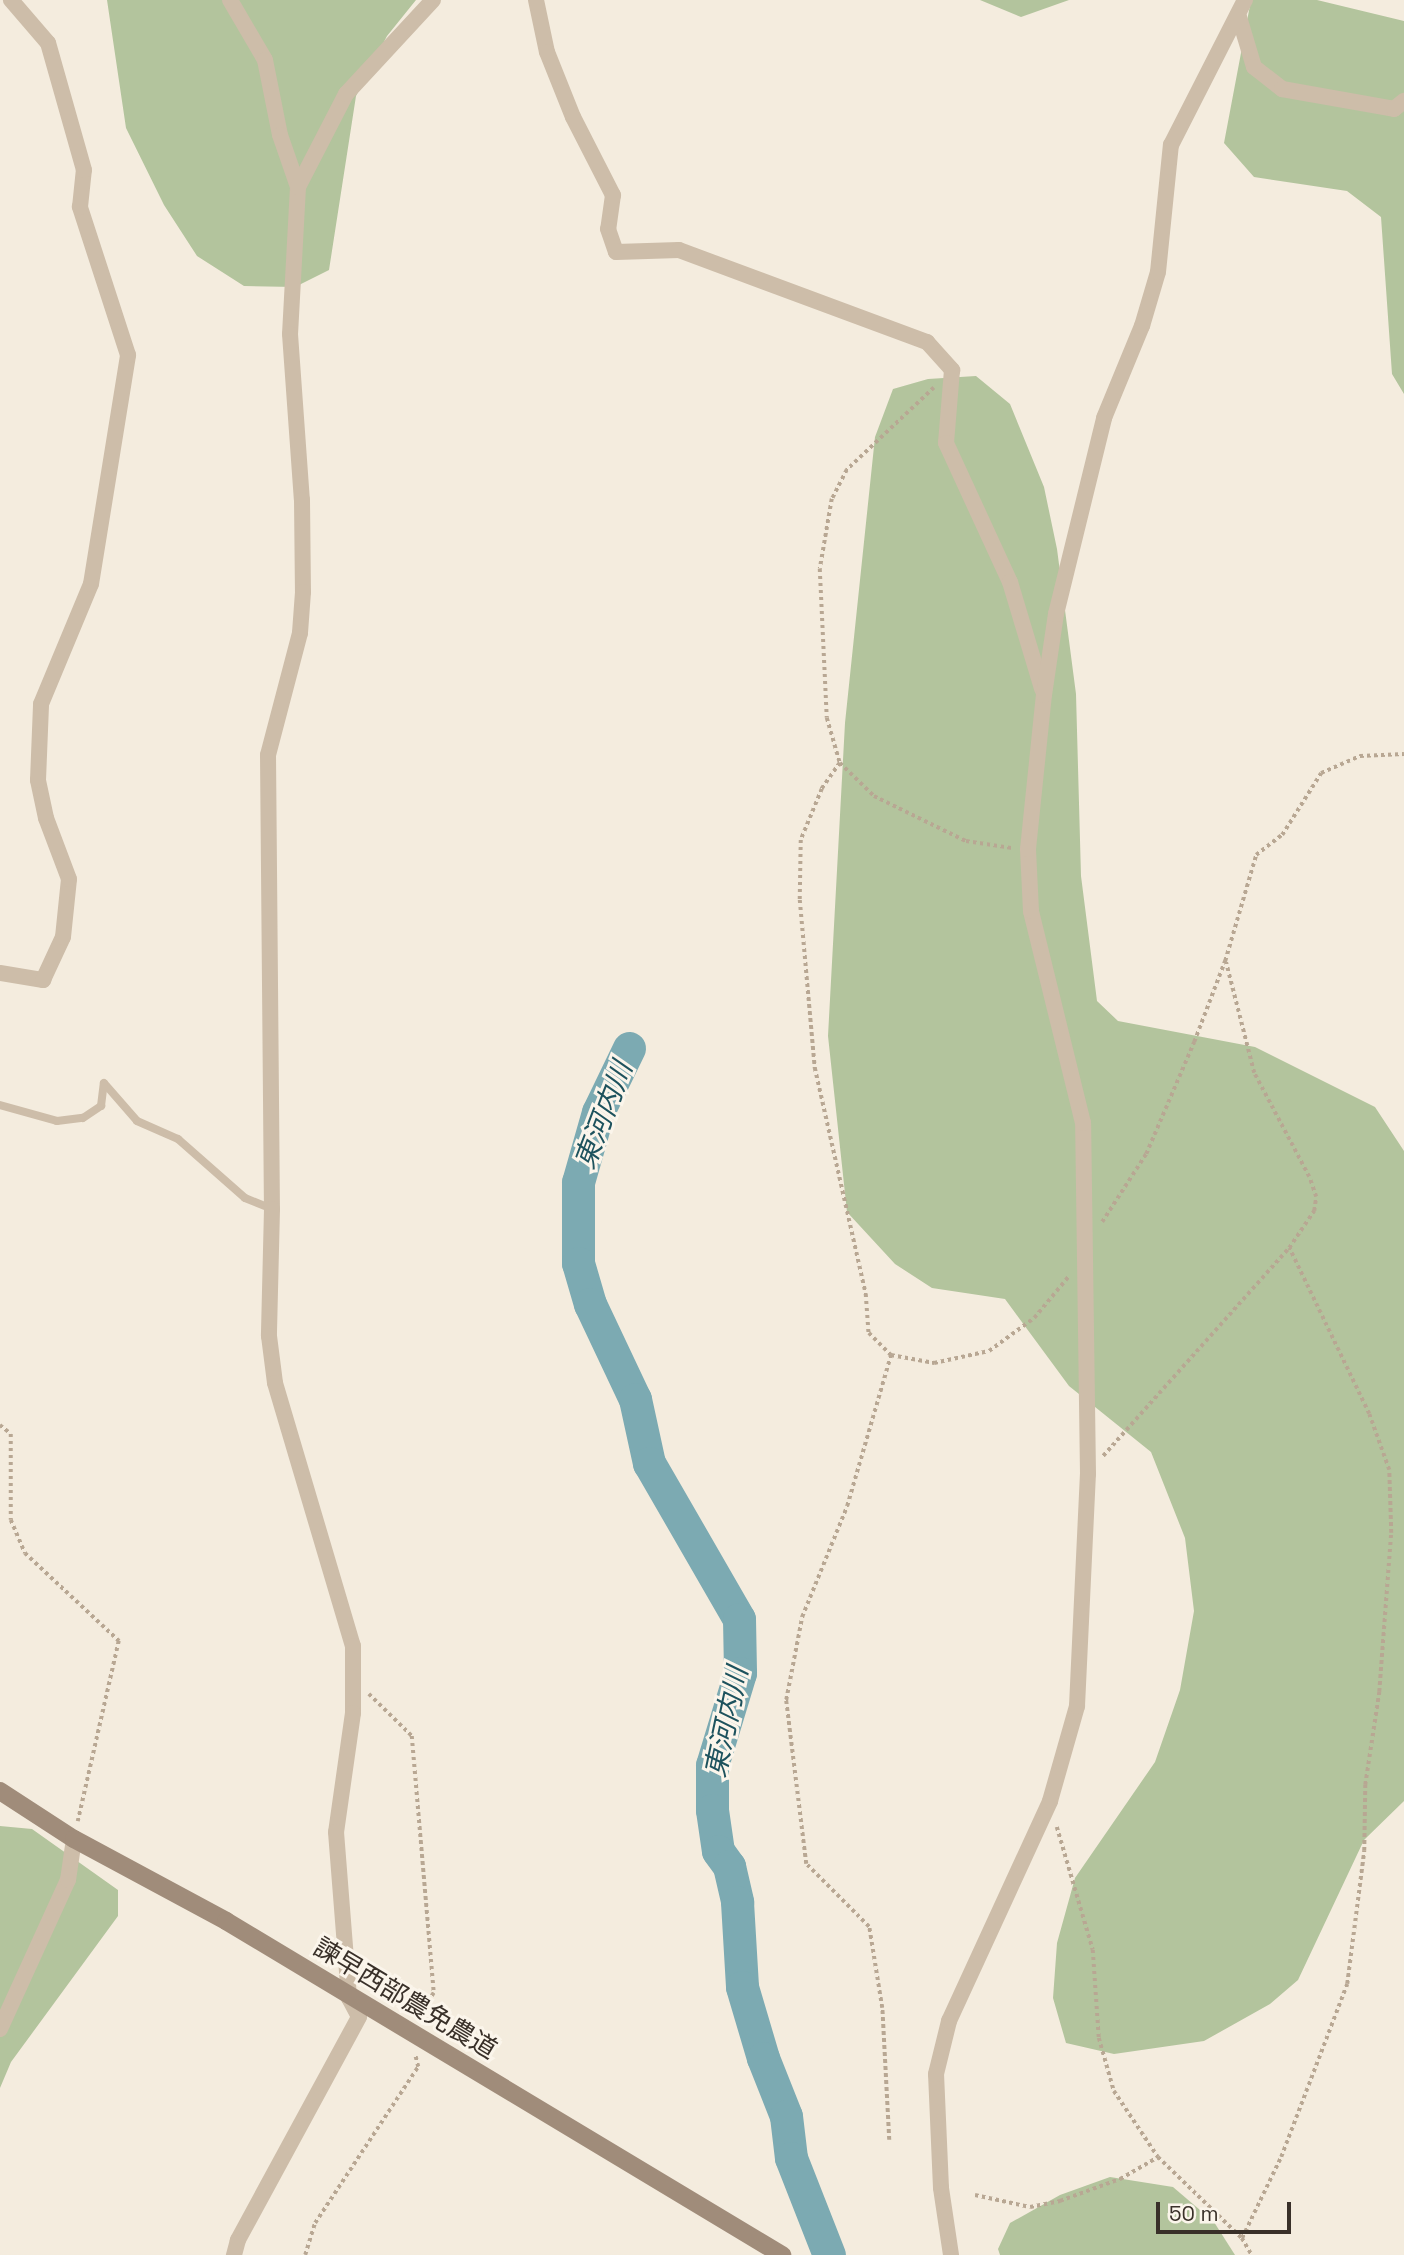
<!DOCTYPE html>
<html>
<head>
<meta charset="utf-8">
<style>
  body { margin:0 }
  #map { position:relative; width:1404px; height:2255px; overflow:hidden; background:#f4ecde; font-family:"Space Grotesk","Noto Sans JP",sans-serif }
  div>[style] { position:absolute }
  .green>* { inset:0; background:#b3c49d }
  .river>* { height:33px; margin:-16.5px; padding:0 16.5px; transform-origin:16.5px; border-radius:16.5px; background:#7caab2 }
  .path>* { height:3.5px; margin-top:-1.75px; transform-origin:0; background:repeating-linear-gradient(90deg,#b8a793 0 3.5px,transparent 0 7px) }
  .lane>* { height:8px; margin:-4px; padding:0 4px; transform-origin:4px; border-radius:4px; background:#cdbda9 }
  .street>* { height:16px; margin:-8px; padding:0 8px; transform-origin:8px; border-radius:8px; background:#cdbda9 }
  .secondary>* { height:18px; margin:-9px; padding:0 9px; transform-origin:9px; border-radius:9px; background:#a08c7a }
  span { translate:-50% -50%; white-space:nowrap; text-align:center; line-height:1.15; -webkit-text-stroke:6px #fbf5eb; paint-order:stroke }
  .street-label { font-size:26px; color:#393029 }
  .water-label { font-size:28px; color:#1d525d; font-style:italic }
  .scale { position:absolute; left:1156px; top:2202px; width:135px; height:32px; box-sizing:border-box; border:4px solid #393029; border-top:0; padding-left:9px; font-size:21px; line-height:24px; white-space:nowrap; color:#393029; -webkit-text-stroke:5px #fbf5eb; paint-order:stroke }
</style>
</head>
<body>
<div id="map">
  <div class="green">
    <i style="clip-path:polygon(107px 0,416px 0,387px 36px,356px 96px,329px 270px,295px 287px,244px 286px,197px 256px,164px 205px,126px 128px)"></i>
    <i style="clip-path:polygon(980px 0,1069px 0,1021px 17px)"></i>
    <i style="clip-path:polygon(1251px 0,1317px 0,1404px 21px,1404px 394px,1392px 374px,1381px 217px,1347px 191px,1254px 177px,1224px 143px)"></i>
    <i style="clip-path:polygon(976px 376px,1010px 404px,1044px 487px,1057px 549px,1076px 694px,1081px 876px,1097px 1001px,1118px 1021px,1255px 1047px,1375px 1107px,1404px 1151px,1404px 1801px,1364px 1840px,1298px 1980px,1270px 2004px,1204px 2041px,1114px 2054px,1066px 2043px,1053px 1998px,1057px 1943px,1075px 1878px,1155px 1762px,1180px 1690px,1194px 1611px,1185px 1538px,1151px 1452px,1069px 1386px,1005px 1299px,932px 1288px,895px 1264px,847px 1212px,828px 1036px,845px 723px,875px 437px,893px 389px,928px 379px)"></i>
    <i style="clip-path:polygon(0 1826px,32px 1829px,118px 1890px,118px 1916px,11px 2062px,0 2088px)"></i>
    <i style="clip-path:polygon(1110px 2177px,1173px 2187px,1214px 2222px,1235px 2255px,1000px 2255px,998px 2249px,1010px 2223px,1060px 2195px)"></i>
  </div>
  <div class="river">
    <i style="left:629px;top:1048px;width:71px;rotate:115.8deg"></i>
    <i style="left:598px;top:1112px;width:73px;rotate:105.9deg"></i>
    <i style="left:578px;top:1182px;width:81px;rotate:90deg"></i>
    <i style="left:578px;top:1263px;width:43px;rotate:73.7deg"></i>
    <i style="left:590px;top:1304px;width:105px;rotate:64.7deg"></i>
    <i style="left:635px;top:1399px;width:66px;rotate:77.7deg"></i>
    <i style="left:649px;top:1463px;width:180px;rotate:60deg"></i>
    <i style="left:739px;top:1619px;width:54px;rotate:88.9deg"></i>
    <i style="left:740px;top:1673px;width:96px;rotate:106.9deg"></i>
    <i style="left:712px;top:1765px;width:45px;rotate:90deg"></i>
    <i style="left:712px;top:1810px;width:41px;rotate:81.7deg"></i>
    <i style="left:718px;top:1851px;width:19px;rotate:54deg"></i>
    <i style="left:729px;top:1866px;width:37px;rotate:77deg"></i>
    <i style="left:737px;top:1902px;width:85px;rotate:86.6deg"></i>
    <i style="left:742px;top:1987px;width:74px;rotate:73.5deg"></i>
    <i style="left:763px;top:2058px;width:62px;rotate:68.4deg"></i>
    <i style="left:786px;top:2116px;width:42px;rotate:83.2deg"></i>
    <i style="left:791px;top:2158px;width:104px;rotate:68.6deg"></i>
  </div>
  <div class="path">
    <i style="left:934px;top:388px;width:120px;rotate:136.7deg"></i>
    <i style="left:847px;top:470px;width:33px;rotate:117deg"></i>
    <i style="left:832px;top:499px;width:71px;rotate:99.7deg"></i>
    <i style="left:820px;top:569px;width:149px;rotate:87.3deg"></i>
    <i style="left:827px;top:718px;width:47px;rotate:73.9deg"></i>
    <i style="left:840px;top:763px;width:47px;rotate:44.1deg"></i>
    <i style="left:874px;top:796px;width:102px;rotate:26.1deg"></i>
    <i style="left:966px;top:841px;width:47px;rotate:8.7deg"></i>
    <i style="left:840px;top:763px;width:32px;rotate:125deg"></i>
    <i style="left:822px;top:789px;width:55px;rotate:112.4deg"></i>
    <i style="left:801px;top:840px;width:60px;rotate:91deg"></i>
    <i style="left:800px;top:900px;width:169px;rotate:84.9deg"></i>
    <i style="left:815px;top:1068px;width:232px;rotate:77.3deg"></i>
    <i style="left:866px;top:1294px;width:39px;rotate:86deg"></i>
    <i style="left:869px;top:1333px;width:31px;rotate:45deg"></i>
    <i style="left:891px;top:1355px;width:44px;rotate:10.5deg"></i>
    <i style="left:934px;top:1363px;width:56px;rotate:-12.3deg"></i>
    <i style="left:989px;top:1351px;width:56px;rotate:-36.3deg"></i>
    <i style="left:1034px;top:1318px;width:55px;rotate:-50.2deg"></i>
    <i style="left:1102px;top:1222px;width:81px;rotate:-57.1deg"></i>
    <i style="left:1146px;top:1154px;width:122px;rotate:-66.8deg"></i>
    <i style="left:1194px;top:1042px;width:87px;rotate:-69.1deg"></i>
    <i style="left:1225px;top:961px;width:110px;rotate:-73.7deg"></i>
    <i style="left:1256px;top:855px;width:33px;rotate:-38deg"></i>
    <i style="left:1282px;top:835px;width:73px;rotate:-57.8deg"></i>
    <i style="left:1321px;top:773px;width:43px;rotate:-23.6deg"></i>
    <i style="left:1360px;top:756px;width:44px;rotate:-2.6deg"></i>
    <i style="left:0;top:1425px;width:14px;rotate:39deg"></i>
    <i style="left:11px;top:1434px;width:86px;rotate:90deg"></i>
    <i style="left:11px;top:1520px;width:36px;rotate:67deg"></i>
    <i style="left:25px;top:1553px;width:129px;rotate:43.1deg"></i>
    <i style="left:119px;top:1641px;width:185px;rotate:102.8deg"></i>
    <i style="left:1103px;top:1456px;width:279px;rotate:-48.2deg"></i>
    <i style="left:1289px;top:1248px;width:45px;rotate:-56deg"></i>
    <i style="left:1314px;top:1211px;width:14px;rotate:-82deg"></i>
    <i style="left:1316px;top:1197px;width:21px;rotate:-109deg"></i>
    <i style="left:1309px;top:1177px;width:118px;rotate:-117.9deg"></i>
    <i style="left:1254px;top:1073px;width:114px;rotate:-104.3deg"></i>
    <i style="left:369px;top:1694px;width:60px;rotate:44.3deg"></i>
    <i style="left:412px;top:1736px;width:258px;rotate:85.1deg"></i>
    <i style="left:434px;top:1993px;width:27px;rotate:123deg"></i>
    <i style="left:1057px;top:1827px;width:128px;rotate:73.7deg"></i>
    <i style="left:1093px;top:1950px;width:88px;rotate:86.1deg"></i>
    <i style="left:1099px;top:2038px;width:55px;rotate:74.2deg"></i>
    <i style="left:1114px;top:2091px;width:79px;rotate:56.3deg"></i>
    <i style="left:1158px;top:2157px;width:117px;rotate:44deg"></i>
    <i style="left:1242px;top:2238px;width:20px;rotate:60deg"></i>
    <i style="left:889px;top:2140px;width:132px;rotate:-93deg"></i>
    <i style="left:882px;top:2008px;width:82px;rotate:-99.1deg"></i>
    <i style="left:869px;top:1927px;width:89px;rotate:-135deg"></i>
    <i style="left:806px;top:1864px;width:165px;rotate:-97deg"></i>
    <i style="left:786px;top:1700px;width:85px;rotate:-79.1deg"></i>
    <i style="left:802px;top:1617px;width:120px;rotate:-67.9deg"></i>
    <i style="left:847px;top:1506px;width:157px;rotate:-73.8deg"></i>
    <i style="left:975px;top:2195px;width:56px;rotate:12.3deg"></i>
    <i style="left:1030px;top:2207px;width:31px;rotate:-11deg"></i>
    <i style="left:1060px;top:2201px;width:64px;rotate:-20.1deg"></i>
    <i style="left:1120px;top:2179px;width:44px;rotate:-30.1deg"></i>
    <i style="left:1242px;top:2238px;width:90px;rotate:-64.3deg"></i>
    <i style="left:1281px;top:2157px;width:185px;rotate:-69.1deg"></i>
    <i style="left:1347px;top:1984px;width:134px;rotate:-82.7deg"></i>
    <i style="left:1364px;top:1851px;width:66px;rotate:-89.1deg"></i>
    <i style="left:1365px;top:1785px;width:94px;rotate:-81.4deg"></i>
    <i style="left:1379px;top:1692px;width:159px;rotate:-85.7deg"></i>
    <i style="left:1391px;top:1533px;width:63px;rotate:-91.8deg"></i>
    <i style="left:1389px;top:1470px;width:59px;rotate:-109.7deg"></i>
    <i style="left:1369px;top:1414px;width:184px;rotate:-115.7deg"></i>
    <i style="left:305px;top:2255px;width:34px;rotate:-73deg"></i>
    <i style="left:315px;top:2223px;width:187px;rotate:-56.6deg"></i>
    <i style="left:418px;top:2067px;width:12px;rotate:-104deg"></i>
  </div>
  <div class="lane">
    <i style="left:104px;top:1083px;width:50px;rotate:49deg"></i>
    <i style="left:137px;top:1121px;width:45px;rotate:23.7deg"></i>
    <i style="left:178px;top:1139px;width:89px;rotate:41.4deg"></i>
    <i style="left:245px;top:1198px;width:29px;rotate:22deg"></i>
    <i style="left:0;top:1105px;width:59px;rotate:15.7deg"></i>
    <i style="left:57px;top:1121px;width:26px;rotate:-7deg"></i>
    <i style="left:83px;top:1118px;width:22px;rotate:-34deg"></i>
    <i style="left:101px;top:1106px;width:23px;rotate:-83deg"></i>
  </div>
  <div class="street">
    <i style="left:230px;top:0;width:69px;rotate:59.7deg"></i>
    <i style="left:265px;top:60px;width:76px;rotate:78.7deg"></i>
    <i style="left:280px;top:135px;width:55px;rotate:70.9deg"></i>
    <i style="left:298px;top:187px;width:147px;rotate:93.1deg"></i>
    <i style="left:290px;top:334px;width:166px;rotate:85.9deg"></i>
    <i style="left:302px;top:500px;width:92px;rotate:89.4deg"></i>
    <i style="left:303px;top:592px;width:41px;rotate:94.2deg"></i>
    <i style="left:300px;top:633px;width:126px;rotate:104.7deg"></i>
    <i style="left:268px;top:755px;width:454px;rotate:89.5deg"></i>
    <i style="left:272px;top:1209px;width:127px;rotate:91.4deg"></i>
    <i style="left:269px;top:1336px;width:47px;rotate:82.7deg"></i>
    <i style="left:275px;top:1383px;width:274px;rotate:73.5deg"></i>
    <i style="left:353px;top:1646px;width:67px;rotate:90deg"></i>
    <i style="left:353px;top:1713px;width:120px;rotate:98.1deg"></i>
    <i style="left:336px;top:1832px;width:167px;rotate:85.5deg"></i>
    <i style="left:349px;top:1998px;width:21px;rotate:62deg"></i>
    <i style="left:359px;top:2017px;width:254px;rotate:118.5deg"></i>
    <i style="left:238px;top:2240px;width:16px;rotate:105deg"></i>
    <i style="left:536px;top:0;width:53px;rotate:78.1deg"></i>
    <i style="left:547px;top:52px;width:70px;rotate:68.2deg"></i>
    <i style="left:573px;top:117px;width:88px;rotate:62.9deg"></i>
    <i style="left:613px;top:195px;width:34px;rotate:98deg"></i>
    <i style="left:608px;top:229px;width:24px;rotate:71deg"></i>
    <i style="left:616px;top:252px;width:63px;rotate:-1.8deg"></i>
    <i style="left:679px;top:250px;width:265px;rotate:20.4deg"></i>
    <i style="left:927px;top:342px;width:38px;rotate:48deg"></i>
    <i style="left:952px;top:370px;width:73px;rotate:94.7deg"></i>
    <i style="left:946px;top:443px;width:153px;rotate:65.3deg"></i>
    <i style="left:1010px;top:582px;width:112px;rotate:73.3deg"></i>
    <i style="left:1239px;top:17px;width:52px;rotate:73.3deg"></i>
    <i style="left:1254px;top:67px;width:36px;rotate:38deg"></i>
    <i style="left:1282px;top:89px;width:114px;rotate:10.1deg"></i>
    <i style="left:1394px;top:109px;width:13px;rotate:-39deg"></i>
    <i style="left:298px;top:187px;width:105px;rotate:-62.7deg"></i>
    <i style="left:346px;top:94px;width:128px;rotate:-47.2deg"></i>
    <i style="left:0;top:973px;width:44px;rotate:9.2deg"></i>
    <i style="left:43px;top:980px;width:47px;rotate:-65.1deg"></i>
    <i style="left:63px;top:937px;width:58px;rotate:-84.1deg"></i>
    <i style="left:69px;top:879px;width:65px;rotate:-110.7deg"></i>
    <i style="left:46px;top:818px;width:39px;rotate:-102deg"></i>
    <i style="left:38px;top:780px;width:76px;rotate:-87.7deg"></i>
    <i style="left:41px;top:704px;width:130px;rotate:-67.4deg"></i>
    <i style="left:91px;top:584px;width:232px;rotate:-80.8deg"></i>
    <i style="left:128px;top:355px;width:156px;rotate:-108deg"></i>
    <i style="left:80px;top:207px;width:37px;rotate:-84deg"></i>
    <i style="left:84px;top:170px;width:132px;rotate:-105.8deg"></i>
    <i style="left:48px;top:43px;width:57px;rotate:-130.7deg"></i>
    <i style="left:0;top:2029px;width:164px;rotate:-65.5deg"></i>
    <i style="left:68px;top:1880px;width:41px;rotate:-81.7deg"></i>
    <i style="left:951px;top:2255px;width:68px;rotate:-98.5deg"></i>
    <i style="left:941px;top:2188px;width:114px;rotate:-92.5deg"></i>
    <i style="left:936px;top:2074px;width:55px;rotate:-76.2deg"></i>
    <i style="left:949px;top:2021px;width:242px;rotate:-65.3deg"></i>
    <i style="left:1050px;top:1801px;width:99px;rotate:-74.1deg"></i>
    <i style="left:1077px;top:1706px;width:232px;rotate:-87.3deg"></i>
    <i style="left:1088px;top:1474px;width:351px;rotate:-90.8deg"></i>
    <i style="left:1083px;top:1123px;width:218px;rotate:-103.8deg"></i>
    <i style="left:1031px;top:911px;width:62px;rotate:-92.8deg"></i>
    <i style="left:1028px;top:849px;width:155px;rotate:-84.1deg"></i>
    <i style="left:1044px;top:695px;width:82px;rotate:-81.6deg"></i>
    <i style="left:1056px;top:614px;width:202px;rotate:-76.2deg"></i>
    <i style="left:1104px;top:418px;width:100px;rotate:-67.6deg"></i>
    <i style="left:1142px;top:326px;width:56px;rotate:-73.5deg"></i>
    <i style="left:1158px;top:272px;width:128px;rotate:-84.2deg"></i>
    <i style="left:1171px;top:145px;width:163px;rotate:-63deg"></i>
  </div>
  <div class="secondary">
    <i style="left:0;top:1791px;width:88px;rotate:33deg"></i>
    <i style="left:74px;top:1839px;width:173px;rotate:28.3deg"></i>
    <i style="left:226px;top:1921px;width:649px;rotate:30.99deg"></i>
  </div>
  <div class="street-label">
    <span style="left:405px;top:1999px;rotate:31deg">諫早西部農免農道</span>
  </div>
  <div class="water-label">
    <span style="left:603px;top:1115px;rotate:-69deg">東河内川</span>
    <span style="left:726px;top:1722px;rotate:-78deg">東河内川</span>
  </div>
  <div class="scale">50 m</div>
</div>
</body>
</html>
